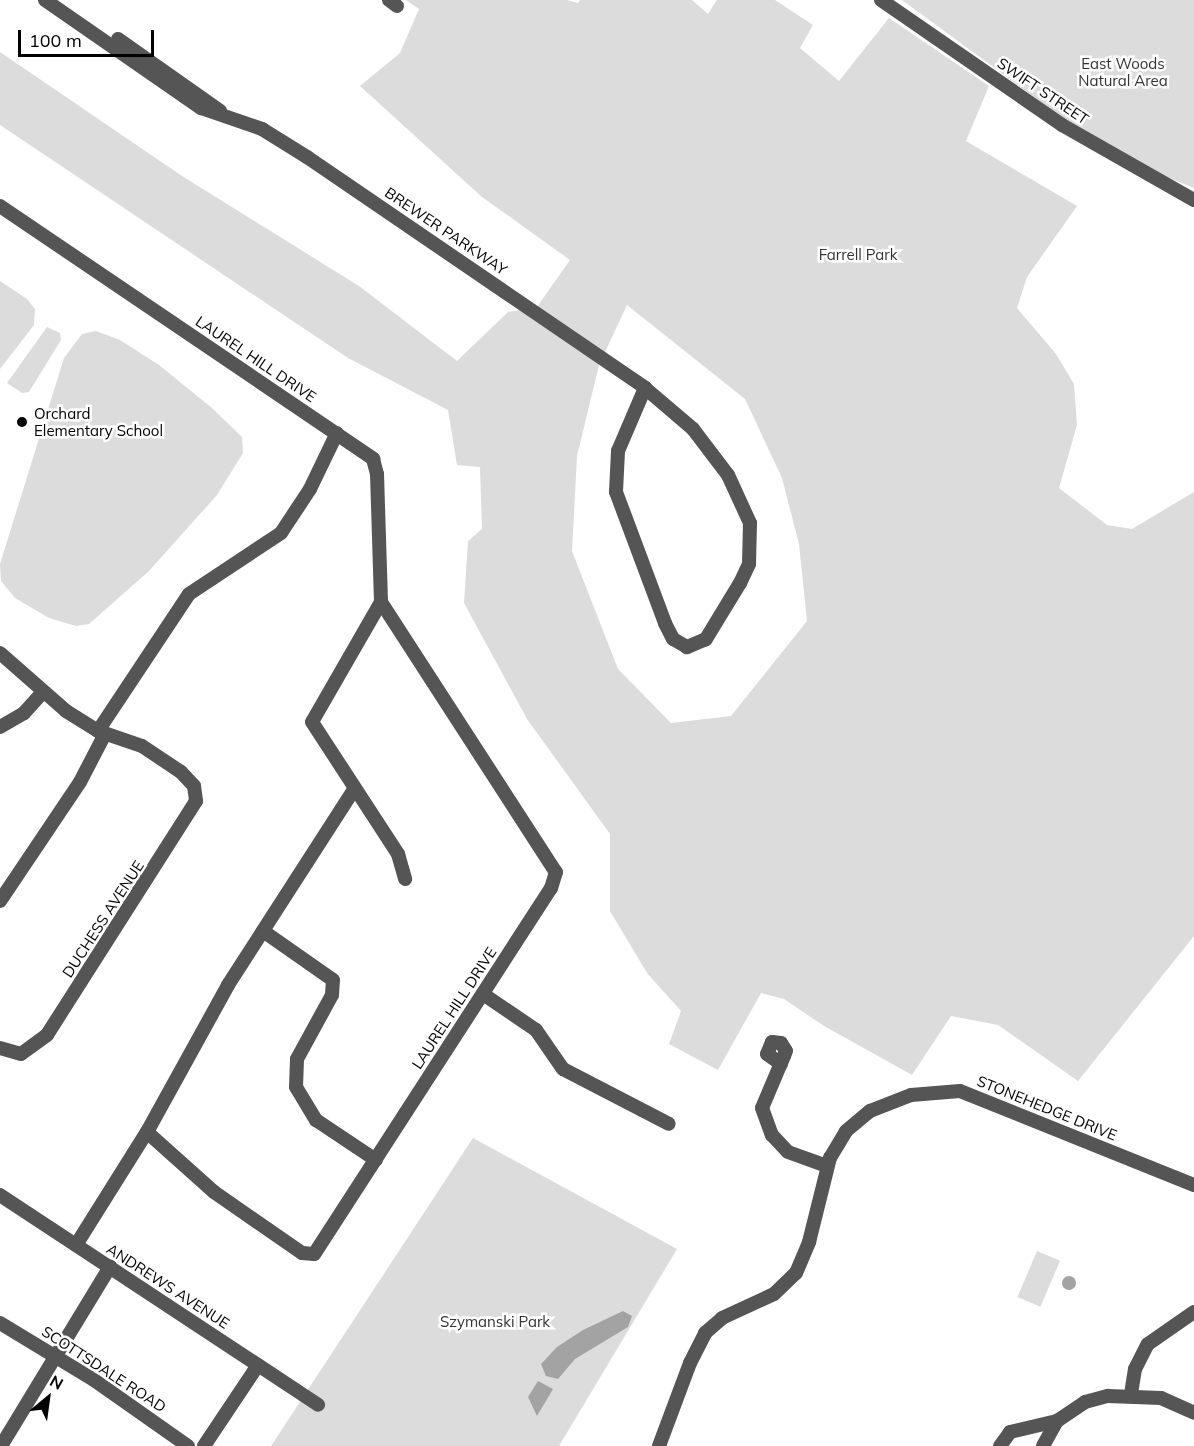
<!DOCTYPE html>
<html>
<head>
<meta charset="utf-8">
<style>
  body { margin:0 }
  #map { position:relative; width:1194px; height:1446px; overflow:hidden; background:#fff; font-family:Mulish,sans-serif }
  div>[style] { position:absolute }
  .green>* { inset:0; background:#dcdcdc; transform-origin:0 0 }
  .water>* { inset:0; background:#a3a3a3 }
  .round { border-radius:50% }
  .minor>* { height:14px; margin:-7px; padding:0 7px; transform-origin:7px; border-radius:7px; background:#555 }
  .dots>* { width:16px; height:16px; translate:-50% -50%; box-sizing:border-box; border:3px solid #fff; border-radius:50% }
  span { translate:-50% -50%; white-space:nowrap; text-align:center; line-height:1.15; -webkit-text-stroke:5px #fff; paint-order:stroke }
  .park-label { font-size:15px; color:#333 }
  .street-label { font-size:15px; color:#000 }
  .poi-label { font-size:15px; color:#000 }
  .left { translate:0 -50%; text-align:left }
  .north { position:absolute; left:18px; top:1368px; width:60px; height:60px; -webkit-text-stroke:4px #fff; paint-order:stroke; rotate:29deg; font-size:16px; font-weight:700; line-height:24px; text-align:center; color:#000 }
  .north::after { content:''; display:block; margin:auto; width:21px; height:27px; background:#000; clip-path:polygon(50% 0,100% 100%,50% 72%,0 100%) }
  .scale { position:absolute; left:18px; top:30px; width:136px; height:27px; box-sizing:border-box; border:3px solid #000; border-top:0; padding-left:8px; font-size:18px; line-height:21px; white-space:nowrap; color:#000; -webkit-text-stroke:4px #fff; paint-order:stroke }
</style>
</head>
<body>
<div id="map">
  <div class="green">
    <i style="clip-path:polygon(evenodd,406px 0,567px 0,578px 3px,580px 0,692px 0,708px 14px,717px 0,775px 0,813px 25px,800px 48px,839px 81px,889px 18px,989px 86px,966px 141px,1077px 206px,1027px 277px,1017px 308px,1056px 354px,1074px 384px,1077px 425px,1059px 488px,1107px 525px,1132px 529px,1194px 492px,1194px 936px,1078px 1081px,998px 1025px,951px 1016px,912px 1075px,824px 1026px,784px 999px,761px 993px,718px 1070px,669px 1044px,681px 1011px,647px 973px,610px 911px,610px 834px,527px 719px,464px 603px,468px 541px,482px 529px,480px 467px,457px 465px,448px 410px,348px 358px,0 125px,0 52px,182px 176px,359px 286px,457px 361px,508px 312px,537px 307px,570px 260px,482px 197px,360px 86px,400px 53px,419px 9px,406px 0,627px 305px,745px 399px,782px 478px,799px 544px,807px 621px,731px 716px,671px 723px,618px 669px,572px 551px,577px 456px,599px 365px,627px 305px)"></i>
    <i style="clip-path:polygon(902px 0,1194px 0,1194px 188px,1144px 168px,1064px 119px)"></i>
    <i style="clip-path:polygon(0 281px,27px 299px,35px 309px,34px 325px,0 369px)"></i>
    <i style="clip-path:polygon(47px 327px,60px 333px,61px 340px,29px 392px,22px 393px,7px 383px)"></i>
    <i style="clip-path:polygon(96px 331px,120px 340px,159px 365px,212px 408px,242px 437px,243px 453px,217px 495px,149px 571px,89px 624px,76px 626px,49px 618px,15px 598px,1px 581px,0 564px,64px 358px,82px 334px)"></i>
    <i style="clip-path:polygon(473px 1138px,677px 1249px,559px 1446px,271px 1446px)"></i>
    <i style="left:1037px;top:1251px;width:25px;height:50px;rotate:23deg"></i>
  </div>
  <div class="water">
    <i class="round" style="left:1062px;top:1276px;width:14px;height:14px"></i>
    <i style="clip-path:polygon(623px 1311px,632px 1316px,628px 1327px,575px 1359px,558px 1379px,546px 1376px,541px 1364px,557px 1347px,583px 1330px)"></i>
    <i style="clip-path:polygon(538px 1381px,553px 1389px,537px 1416px,528px 1397px)"></i>
  </div>
  <div class="minor">
    <i style="left:45px;top:0;width:190px;rotate:34.7deg"></i>
    <i style="left:201px;top:108px;width:65px;rotate:19deg"></i>
    <i style="left:262px;top:129px;width:53px;rotate:31.9deg"></i>
    <i style="left:307px;top:157px;width:409px;rotate:34.3deg"></i>
    <i style="left:389px;top:0;width:10px;rotate:37deg"></i>
    <i style="left:881px;top:0;width:220px;rotate:34.6deg"></i>
    <i style="left:1062px;top:125px;width:152px;rotate:29.6deg"></i>
    <i style="left:118px;top:39px;width:125px;rotate:35.2deg"></i>
    <i style="left:0;top:206px;width:451px;rotate:34.1deg"></i>
    <i style="left:373px;top:459px;width:16px;rotate:75deg"></i>
    <i style="left:377px;top:474px;width:128px;rotate:88.2deg"></i>
    <i style="left:381px;top:602px;width:322px;rotate:57.1deg"></i>
    <i style="left:556px;top:872px;width:17px;rotate:107deg"></i>
    <i style="left:551px;top:888px;width:436px;rotate:122.9deg"></i>
    <i style="left:314px;top:1254px;width:12px;rotate:-175deg"></i>
    <i style="left:302px;top:1253px;width:107px;rotate:-145.3deg"></i>
    <i style="left:214px;top:1192px;width:90px;rotate:-138.2deg"></i>
    <i style="left:645px;top:388px;width:63px;rotate:40.5deg"></i>
    <i style="left:693px;top:429px;width:58px;rotate:52.7deg"></i>
    <i style="left:728px;top:475px;width:53px;rotate:65.4deg"></i>
    <i style="left:750px;top:523px;width:41px;rotate:91.4deg"></i>
    <i style="left:749px;top:564px;width:21px;rotate:115deg"></i>
    <i style="left:740px;top:583px;width:66px;rotate:121.3deg"></i>
    <i style="left:706px;top:639px;width:21px;rotate:157deg"></i>
    <i style="left:687px;top:647px;width:16px;rotate:-150deg"></i>
    <i style="left:673px;top:639px;width:18px;rotate:-117deg"></i>
    <i style="left:665px;top:623px;width:140px;rotate:-110.5deg"></i>
    <i style="left:616px;top:492px;width:41px;rotate:-87.2deg"></i>
    <i style="left:618px;top:451px;width:69px;rotate:-66.8deg"></i>
    <i style="left:381px;top:602px;width:138px;rotate:119.9deg"></i>
    <i style="left:312px;top:722px;width:158px;rotate:56.9deg"></i>
    <i style="left:398px;top:854px;width:26px;rotate:74deg"></i>
    <i style="left:0;top:653px;width:88px;rotate:41.3deg"></i>
    <i style="left:66px;top:711px;width:38px;rotate:32deg"></i>
    <i style="left:98px;top:731px;width:46px;rotate:18.8deg"></i>
    <i style="left:142px;top:746px;width:47px;rotate:33.7deg"></i>
    <i style="left:181px;top:772px;width:19px;rotate:47deg"></i>
    <i style="left:194px;top:786px;width:15px;rotate:82deg"></i>
    <i style="left:196px;top:801px;width:277px;rotate:122.5deg"></i>
    <i style="left:47px;top:1035px;width:32px;rotate:144deg"></i>
    <i style="left:21px;top:1054px;width:22px;rotate:-164deg"></i>
    <i style="left:0;top:727px;width:28px;rotate:-30deg"></i>
    <i style="left:24px;top:713px;width:28px;rotate:-48deg"></i>
    <i style="left:98px;top:731px;width:164px;rotate:-56.4deg"></i>
    <i style="left:189px;top:594px;width:110px;rotate:-33.5deg"></i>
    <i style="left:281px;top:533px;width:53px;rotate:-56.6deg"></i>
    <i style="left:310px;top:489px;width:62px;rotate:-64.3deg"></i>
    <i style="left:0;top:901px;width:143px;rotate:-56.1deg"></i>
    <i style="left:80px;top:782px;width:54px;rotate:-62.5deg"></i>
    <i style="left:263px;top:931px;width:85px;rotate:35deg"></i>
    <i style="left:333px;top:980px;width:15px;rotate:94deg"></i>
    <i style="left:332px;top:995px;width:73px;rotate:118.7deg"></i>
    <i style="left:297px;top:1059px;width:28px;rotate:92deg"></i>
    <i style="left:296px;top:1087px;width:39px;rotate:59deg"></i>
    <i style="left:316px;top:1120px;width:72px;rotate:33.7deg"></i>
    <i style="left:483px;top:994px;width:64px;rotate:34.2deg"></i>
    <i style="left:536px;top:1030px;width:47px;rotate:55.3deg"></i>
    <i style="left:563px;top:1069px;width:119px;rotate:27.4deg"></i>
    <i style="left:781px;top:1064px;width:17px;rotate:-144deg"></i>
    <i style="left:767px;top:1054px;width:13px;rotate:-67deg"></i>
    <i style="left:772px;top:1042px;width:9px;rotate:6deg"></i>
    <i style="left:781px;top:1043px;width:9px;rotate:58deg"></i>
    <i style="left:786px;top:1051px;width:5px;rotate:112deg"></i>
    <i style="left:784px;top:1056px;width:56px;rotate:112.9deg"></i>
    <i style="left:762px;top:1108px;width:29px;rotate:70deg"></i>
    <i style="left:772px;top:1135px;width:23px;rotate:47deg"></i>
    <i style="left:788px;top:1152px;width:41px;rotate:19.7deg"></i>
    <i style="left:0;top:1195px;width:381px;rotate:33.4deg"></i>
    <i style="left:76px;top:1245px;width:133px;rotate:-57.9deg"></i>
    <i style="left:147px;top:1132px;width:168px;rotate:-61.1deg"></i>
    <i style="left:228px;top:985px;width:234px;rotate:-57.2deg"></i>
    <i style="left:0;top:1323px;width:110px;rotate:31.2deg"></i>
    <i style="left:94px;top:1380px;width:115px;rotate:35.1deg"></i>
    <i style="left:1131px;top:1394px;width:25px;rotate:-81deg"></i>
    <i style="left:1135px;top:1369px;width:28px;rotate:-63deg"></i>
    <i style="left:1148px;top:1344px;width:56px;rotate:-34.8deg"></i>
    <i style="left:1px;top:1446px;width:210px;rotate:-58.7deg"></i>
    <i style="left:204px;top:1446px;width:97px;rotate:-56.3deg"></i>
    <i style="left:659px;top:1446px;width:89px;rotate:-69.5deg"></i>
    <i style="left:690px;top:1363px;width:34px;rotate:-63deg"></i>
    <i style="left:705px;top:1333px;width:23px;rotate:-41deg"></i>
    <i style="left:722px;top:1318px;width:57px;rotate:-24.8deg"></i>
    <i style="left:774px;top:1294px;width:30px;rotate:-44deg"></i>
    <i style="left:796px;top:1273px;width:34px;rotate:-67deg"></i>
    <i style="left:809px;top:1242px;width:87px;rotate:-76deg"></i>
    <i style="left:830px;top:1158px;width:31px;rotate:-59deg"></i>
    <i style="left:846px;top:1131px;width:31px;rotate:-40deg"></i>
    <i style="left:870px;top:1111px;width:44px;rotate:-21.3deg"></i>
    <i style="left:911px;top:1095px;width:49px;rotate:-4.7deg"></i>
    <i style="left:960px;top:1091px;width:252px;rotate:21.9deg"></i>
    <i style="left:1000px;top:1446px;width:17px;rotate:-54deg"></i>
    <i style="left:1010px;top:1432px;width:48px;rotate:-13.2deg"></i>
    <i style="left:1057px;top:1421px;width:34px;rotate:-34deg"></i>
    <i style="left:1085px;top:1402px;width:24px;rotate:-15deg"></i>
    <i style="left:1108px;top:1396px;width:53px;rotate:2.2deg"></i>
    <i style="left:1161px;top:1398px;width:36px;rotate:24deg"></i>
    <i style="left:1043px;top:1446px;width:29px;rotate:-61deg"></i>
  </div>
  <div class="dots">
    <i style="left:22px;top:422px;background:#000"></i>
  </div>
  <div class="park-label">
    <span style="left:1123px;top:72px">East Woods<br>Natural Area</span>
    <span style="left:858px;top:255px">Farrell Park</span>
    <span style="left:495px;top:1322px">Szymanski Park</span>
  </div>
  <div class="street-label">
    <span style="left:1043px;top:91px;rotate:34deg">SWIFT STREET</span>
    <span style="left:446px;top:231px;rotate:34deg">BREWER PARKWAY</span>
    <span style="left:256px;top:359px;rotate:34deg">LAUREL HILL DRIVE</span>
    <span style="left:103px;top:919px;rotate:-57deg">DUCHESS AVENUE</span>
    <span style="left:454px;top:1008px;rotate:-57deg">LAUREL HILL DRIVE</span>
    <span style="left:1047px;top:1108px;rotate:22deg">STONEHEDGE DRIVE</span>
    <span style="left:168px;top:1286px;rotate:33deg">ANDREWS AVENUE</span>
    <span style="left:104px;top:1369px;rotate:33deg">SCOTTSDALE ROAD</span>
  </div>
  <div class="poi-label">
    <span class="left" style="left:34px;top:422px">Orchard<br>Elementary School</span>
  </div>
  <div class="north">N</div>
  <div class="scale">100 m</div>
</div>
</body>
</html>
